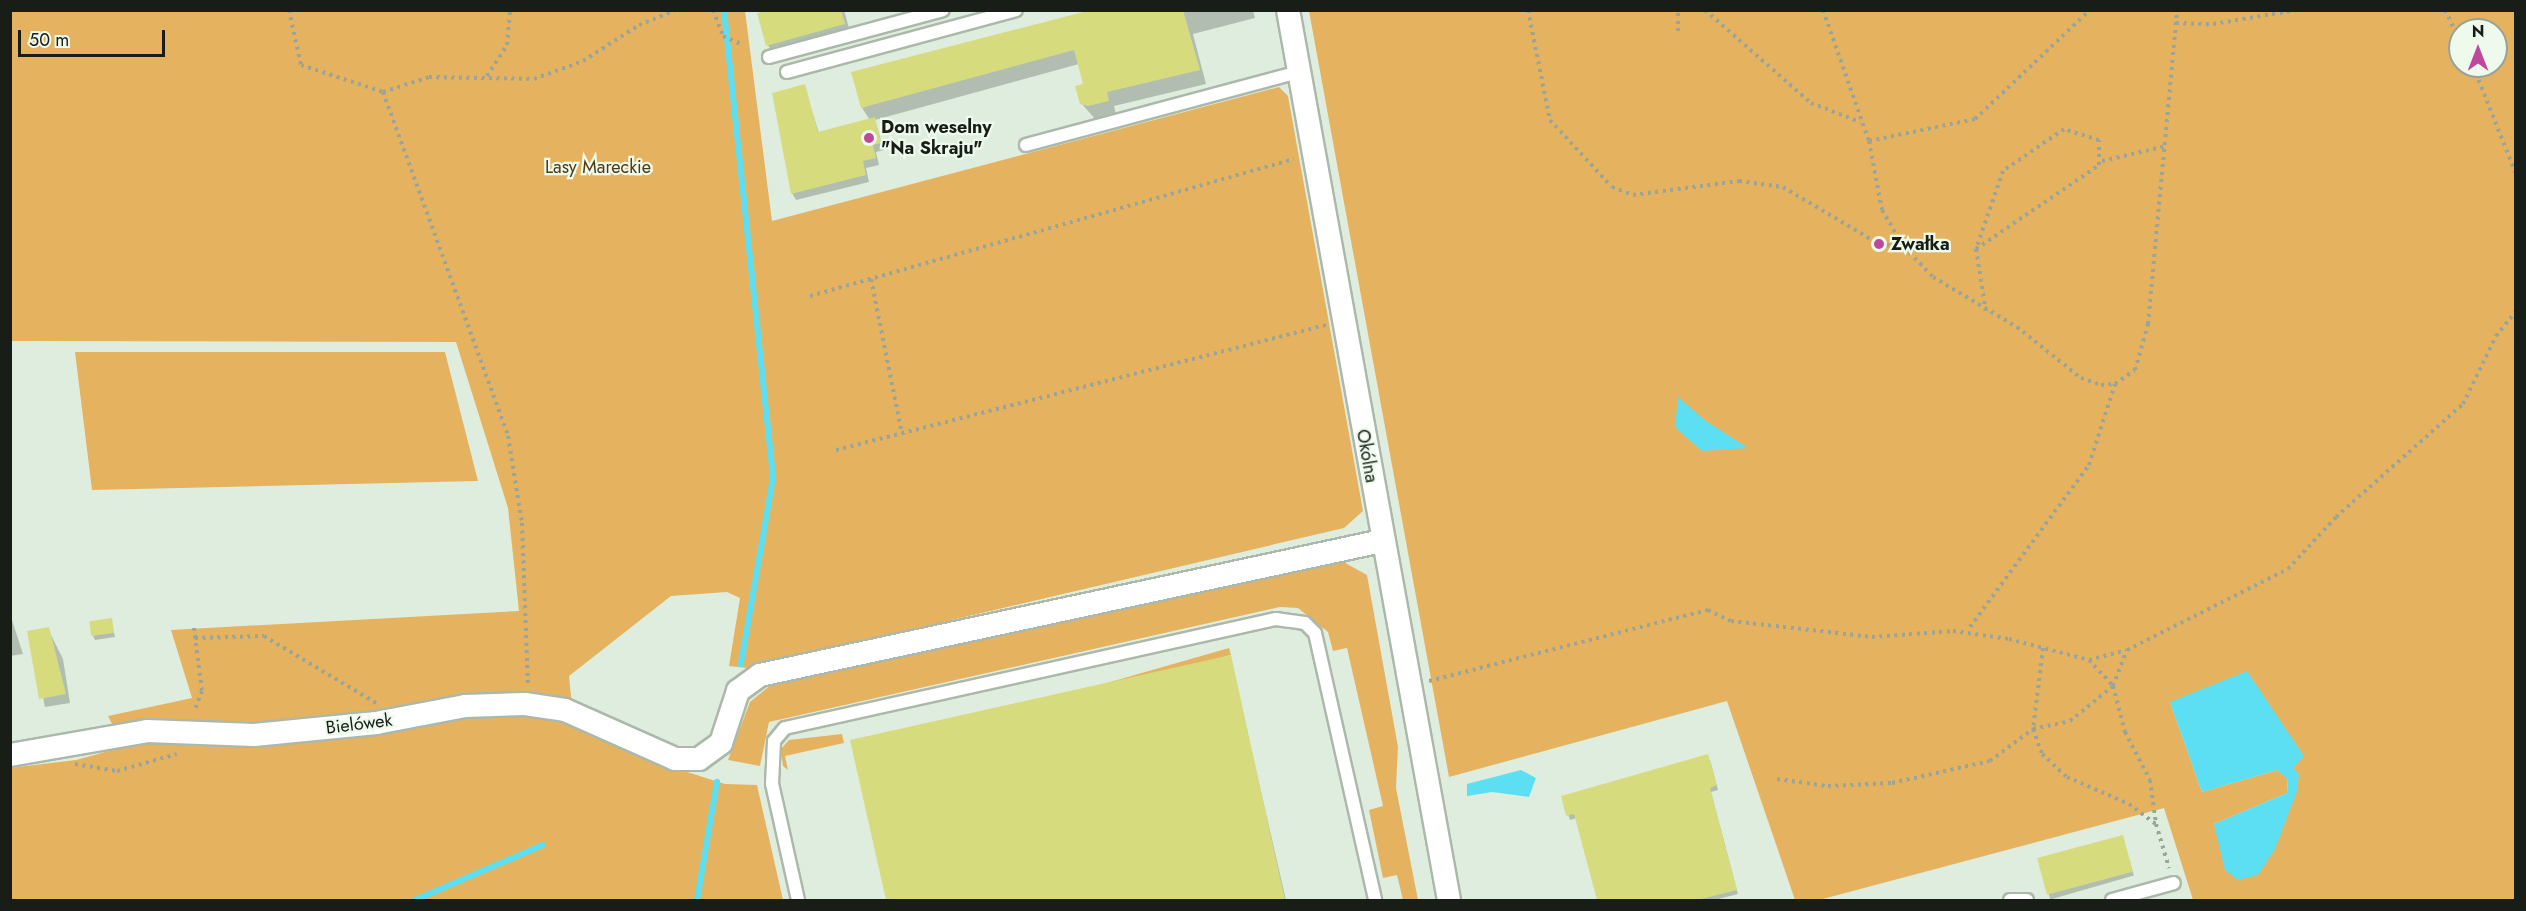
<!DOCTYPE html>
<html>
<head>
<meta charset="utf-8">
<style>
  body { margin:0 }
  #map { position:relative; width:2526px; height:911px; overflow:hidden; background:#dfeddf; font-family:Jost,sans-serif }
  div>[style] { position:absolute }
  .green>* { inset:0; background:#e5b360; transform-origin:0 0 }
  .water>* { inset:0; background:#5cdff3 }
  .shadow>* { inset:0; background:#0003; transform-origin:0 0 }
  .stream>* { height:6px; margin:-3px; padding:0 3px; transform-origin:3px; border-radius:3px; background:#5cdff3 }
  .building>* { inset:0; background:#d6db7e; transform-origin:0 0 }
  .path>* { height:4px; margin-top:-2px; transform-origin:0; background:repeating-linear-gradient(90deg,#9aa499 0 3px,transparent 0 7.5px) }
  .roads { filter:drop-shadow(2px 0 #abb8aa) drop-shadow(-2px 0 #abb8aa) drop-shadow(0 2px #abb8aa) drop-shadow(0 -2px #abb8aa) }
  .service>* { height:12px; margin:-6px; padding:0 6px; transform-origin:6px; border-radius:6px; background:#fff }
  .minor>* { height:22px; margin:-11px; padding:0 11px; transform-origin:11px; border-radius:11px; background:#fff }
  .dots>* { width:16px; height:16px; translate:-50% -50%; box-sizing:border-box; border:3px solid #edfaec; border-radius:50% }
  span { translate:-50% -50%; white-space:nowrap; text-align:center; line-height:1.15; -webkit-text-stroke:4.5px #edfaec; paint-order:stroke }
  .poi-label { font-size:18px; color:#191d18; font-weight:700 }
  .left { translate:0 -50%; text-align:left }
  .park-label { font-size:18px; color:#4d3915 }
  .street-label { font-size:18px; color:#191d18 }
  .frame { position:absolute; inset:0; border:12px solid #191d18; pointer-events:none }
  .north { position:absolute; left:2448px; top:18px; width:60px; height:60px; box-sizing:border-box; background:#edfaec; border:2px solid #98a297; border-radius:50%; rotate:0deg; font-size:16px; font-weight:700; line-height:24px; text-align:center; color:#191d18 }
  .north::after { content:''; display:block; margin:auto; width:21px; height:27px; background:#c0489c; clip-path:polygon(50% 0,100% 100%,50% 72%,0 100%) }
  .scale { position:absolute; left:18px; top:30px; width:147px; height:27px; box-sizing:border-box; border:3px solid #191d18; border-top:0; padding-left:8px; font-size:18px; line-height:21px; white-space:nowrap; color:#191d18; -webkit-text-stroke:4px #edfaec; paint-order:stroke }
</style>
</head>
<body>
<div id="map">
  <div class="green">
    <i style="clip-path:polygon(11px 11px,745px 11px,772px 221px,1279px 87px,1288px 96px,1363px 511px,1344px 528px,747px 668px,729px 666px,740px 598px,727px 592px,671px 596px,569px 676px,572px 706px,306px 725px,113px 726px,108px 716px,192px 698px,171px 630px,519px 611px,508px 508px,456px 342px,11px 341px)"></i>
    <i style="clip-path:polygon(evenodd,1309px 11px,2515px 11px,2515px 900px,2193px 900px,2164px 808px,1819px 900px,1795px 900px,1727px 701px,1449px 777px,1309px 11px,2460px 30px,2496px 30px,2496px 66px,2460px 66px,2460px 30px,1309px 11px,2170px 702px,2299px 774px,2238px 880px,2214px 824px,2287px 793px,2288px 778px,2277px 770px,2202px 792px,2170px 702px)"></i>
    <i style="clip-path:polygon(75px 352px,445px 352px,478px 481px,92px 490px)"></i>
    <i style="clip-path:polygon(1338px 559px,1367px 575px,1398px 747px,1396px 788px,1418px 900px,1403px 900px,1397px 875px,1383px 878px,1369px 810px,1383px 806px,1347px 648px,1333px 651px,1328px 632px,1298px 608px,1280px 607px,769px 722px,760px 766px,728px 760px,750px 702px,772px 684px)"></i>
    <i style="left:1229px;top:648px;width:7px;height:336px;rotate:74deg"></i>
    <i style="clip-path:polygon(504px 710px,565px 719px,665px 765px,725px 784px,757px 785px,783px 900px,11px 900px,10px 768px,76px 760px,146px 741px)"></i>
    <i style="clip-path:polygon(842px 734px,844px 743px,785px 756px,788px 770px,783px 766px,781px 749px,789px 740px)"></i>
  </div>
  <div class="water">
    <i style="clip-path:polygon(1678px 397px,1706px 421px,1748px 448px,1702px 451px,1675px 427px)"></i>
    <i style="clip-path:polygon(2247px 671px,2304px 756px,2293px 768px,2299px 774px,2297px 791px,2275px 849px,2258px 875px,2238px 880px,2225px 870px,2214px 824px,2287px 793px,2288px 779px,2277px 770px,2202px 792px,2170px 702px)"></i>
    <i style="clip-path:polygon(1521px 770px,1536px 778px,1529px 797px,1492px 792px,1467px 796px,1467px 784px)"></i>
  </div>
  <div class="shadow">
    <i style="clip-path:polygon(773px 10px,844px 10px,852px 39px,776px 60px,768px 45px)"></i>
    <i style="clip-path:polygon(1094px 10px,1253px 10px,1255px 18px,1193px 34px,1206px 84px,1114px 106px,1116px 114px,1096px 120px,1081px 103px,1085px 85px,1079px 64px,875px 120px,884px 150px,876px 152px,879px 165px,866px 168px,869px 182px,796px 200px,792px 193px,804px 86px,819px 133px,870px 120px,862px 108px)"></i>
    <i style="clip-path:polygon(10px 614px,23px 654px,10px 656px)"></i>
    <i style="clip-path:polygon(111px 620px,115px 637px,95px 640px,93px 636px)"></i>
    <i style="clip-path:polygon(48px 629px,63px 659px,70px 703px,45px 707px,29px 632px)"></i>
    <i style="clip-path:polygon(1230px 657px,1286px 900px,888px 900px,852px 741px)"></i>
    <i style="clip-path:polygon(1710px 760px,1718px 790px,1711px 792px,1738px 894px,1715px 900px,1598px 900px,1577px 818px,1570px 820px,1563px 798px)"></i>
    <i style="left:2124px;top:841px;width:36px;height:87px;rotate:74deg"></i>
  </div>
  <div class="stream">
    <i style="left:724px;top:10px;width:471px;rotate:84deg"></i>
    <i style="left:773px;top:478px;width:189px;rotate:99.8deg"></i>
    <i style="left:415px;top:900px;width:139px;rotate:-23.3deg"></i>
    <i style="left:697px;top:900px;width:120px;rotate:-80.4deg"></i>
  </div>
  <div class="building">
    <i style="clip-path:polygon(767px 10px,841px 10px,845px 24px,766px 46px,757px 13px)"></i>
    <i style="clip-path:polygon(1091px 10px,1183px 10px,1200px 70px,1107px 92px,1109px 101px,1088px 106px,1080px 104px,1075px 86px,1083px 84px,1074px 50px,861px 108px,851px 72px)"></i>
    <i style="clip-path:polygon(805px 84px,818px 132px,875px 117px,881px 143px,873px 145px,876px 158px,863px 161px,866px 175px,791px 194px,772px 93px)"></i>
    <i style="left:112px;top:618px;width:15px;height:23px;rotate:82deg"></i>
    <i style="clip-path:polygon(49px 627px,66px 694px,39px 699px,27px 631px)"></i>
    <i style="clip-path:polygon(1231px 655px,1285px 900px,886px 900px,850px 740px)"></i>
    <i style="clip-path:polygon(1708px 754px,1717px 785px,1710px 788px,1737px 890px,1697px 900px,1597px 900px,1574px 814px,1566px 816px,1561px 796px)"></i>
    <i style="left:2123px;top:835px;width:38px;height:89px;rotate:75deg"></i>
  </div>
  <div class="path">
    <i style="left:289px;top:10px;width:56px;rotate:77.7deg"></i>
    <i style="left:301px;top:65px;width:86px;rotate:18.2deg"></i>
    <i style="left:383px;top:92px;width:366px;rotate:70deg"></i>
    <i style="left:508px;top:436px;width:88px;rotate:80.9deg"></i>
    <i style="left:522px;top:523px;width:161px;rotate:87.9deg"></i>
    <i style="left:713px;top:10px;width:28px;rotate:69deg"></i>
    <i style="left:723px;top:36px;width:20px;rotate:24deg"></i>
    <i style="left:1528px;top:10px;width:112px;rotate:78.7deg"></i>
    <i style="left:1550px;top:120px;width:91px;rotate:47.2deg"></i>
    <i style="left:1612px;top:187px;width:22px;rotate:21deg"></i>
    <i style="left:1633px;top:195px;width:107px;rotate:-7.5deg"></i>
    <i style="left:1739px;top:181px;width:44px;rotate:7.8deg"></i>
    <i style="left:1783px;top:187px;width:112px;rotate:30.7deg"></i>
    <i style="left:1879px;top:244px;width:25px;rotate:7deg"></i>
    <i style="left:1705px;top:10px;width:141px;rotate:41.3deg"></i>
    <i style="left:1811px;top:103px;width:53px;rotate:21.2deg"></i>
    <i style="left:1823px;top:10px;width:139px;rotate:70.7deg"></i>
    <i style="left:1869px;top:141px;width:70px;rotate:79.3deg"></i>
    <i style="left:1882px;top:210px;width:43px;rotate:59.3deg"></i>
    <i style="left:1904px;top:247px;width:42px;rotate:46deg"></i>
    <i style="left:1933px;top:277px;width:98px;rotate:30.8deg"></i>
    <i style="left:2017px;top:327px;width:82px;rotate:38.6deg"></i>
    <i style="left:2081px;top:378px;width:21px;rotate:19deg"></i>
    <i style="left:2101px;top:385px;width:14px;rotate:-4deg"></i>
    <i style="left:2115px;top:384px;width:24px;rotate:-35deg"></i>
    <i style="left:2135px;top:370px;width:48px;rotate:-74.2deg"></i>
    <i style="left:2148px;top:324px;width:315px;rotate:-84.7deg"></i>
    <i style="left:2445px;top:10px;width:34px;rotate:64deg"></i>
    <i style="left:2176px;top:23px;width:37px;rotate:2deg"></i>
    <i style="left:2213px;top:24px;width:85px;rotate:-9.5deg"></i>
    <i style="left:1678px;top:31px;width:21px;rotate:-90deg"></i>
    <i style="left:2473px;top:66px;width:116px;rotate:68.3deg"></i>
    <i style="left:487px;top:76px;width:37px;rotate:-57deg"></i>
    <i style="left:507px;top:45px;width:35px;rotate:-85deg"></i>
    <i style="left:383px;top:92px;width:48px;rotate:-18.1deg"></i>
    <i style="left:429px;top:77px;width:105px;rotate:1.1deg"></i>
    <i style="left:534px;top:79px;width:52px;rotate:-20.2deg"></i>
    <i style="left:583px;top:61px;width:67px;rotate:-32.7deg"></i>
    <i style="left:639px;top:25px;width:40px;rotate:-22deg"></i>
    <i style="left:1869px;top:141px;width:108px;rotate:-11.7deg"></i>
    <i style="left:1975px;top:119px;width:158px;rotate:-43.5deg"></i>
    <i style="left:2102px;top:161px;width:66px;rotate:-13.2deg"></i>
    <i style="left:1976px;top:249px;width:149px;rotate:-34.3deg"></i>
    <i style="left:2099px;top:165px;width:25px;rotate:-90deg"></i>
    <i style="left:2099px;top:140px;width:37px;rotate:-163deg"></i>
    <i style="left:2064px;top:129px;width:74px;rotate:145.5deg"></i>
    <i style="left:2003px;top:171px;width:83px;rotate:109.1deg"></i>
    <i style="left:1976px;top:249px;width:64px;rotate:81deg"></i>
    <i style="left:871px;top:279px;width:158px;rotate:78.7deg"></i>
    <i style="left:810px;top:296px;width:503px;rotate:-15.8deg"></i>
    <i style="left:836px;top:450px;width:506px;rotate:-14.31deg"></i>
    <i style="left:1970px;top:627px;width:201px;rotate:-53.7deg"></i>
    <i style="left:2089px;top:465px;width:85px;rotate:-72.2deg"></i>
    <i style="left:194px;top:628px;width:64px;rotate:82.8deg"></i>
    <i style="left:202px;top:691px;width:22px;rotate:111deg"></i>
    <i style="left:195px;top:638px;width:69px;rotate:-1.7deg"></i>
    <i style="left:264px;top:636px;width:131px;rotate:30.9deg"></i>
    <i style="left:2043px;top:648px;width:82px;rotate:97deg"></i>
    <i style="left:2033px;top:729px;width:27px;rotate:70deg"></i>
    <i style="left:2042px;top:754px;width:34px;rotate:43deg"></i>
    <i style="left:2067px;top:777px;width:68px;rotate:23.5deg"></i>
    <i style="left:2129px;top:804px;width:34px;rotate:37deg"></i>
    <i style="left:2156px;top:824px;width:46px;rotate:73.5deg"></i>
    <i style="left:2089px;top:660px;width:38px;rotate:-15deg"></i>
    <i style="left:1429px;top:681px;width:288px;rotate:-14.3deg"></i>
    <i style="left:1708px;top:610px;width:25px;rotate:26deg"></i>
    <i style="left:1731px;top:621px;width:142px;rotate:6.5deg"></i>
    <i style="left:1872px;top:637px;width:81px;rotate:-4.2deg"></i>
    <i style="left:1953px;top:631px;width:57px;rotate:8.1deg"></i>
    <i style="left:2009px;top:639px;width:83px;rotate:14.7deg"></i>
    <i style="left:2089px;top:660px;width:35px;rotate:47deg"></i>
    <i style="left:2113px;top:686px;width:48px;rotate:75.4deg"></i>
    <i style="left:2125px;top:732px;width:54px;rotate:62.5deg"></i>
    <i style="left:2150px;top:780px;width:44px;rotate:82.2deg"></i>
    <i style="left:75px;top:764px;width:43px;rotate:9.5deg"></i>
    <i style="left:117px;top:771px;width:62px;rotate:-15.8deg"></i>
    <i style="left:1777px;top:779px;width:51px;rotate:7.8deg"></i>
    <i style="left:1828px;top:786px;width:64px;rotate:-2.7deg"></i>
    <i style="left:1892px;top:783px;width:100px;rotate:-12.7deg"></i>
    <i style="left:1990px;top:761px;width:54px;rotate:-36.7deg"></i>
    <i style="left:2033px;top:729px;width:38px;rotate:-12deg"></i>
    <i style="left:2070px;top:721px;width:55px;rotate:-39.1deg"></i>
    <i style="left:2113px;top:686px;width:39px;rotate:-69deg"></i>
    <i style="left:2127px;top:650px;width:180px;rotate:-26.7deg"></i>
    <i style="left:2288px;top:569px;width:71px;rotate:-47.3deg"></i>
    <i style="left:2336px;top:517px;width:170px;rotate:-41.7deg"></i>
    <i style="left:2463px;top:404px;width:76px;rotate:-64.1deg"></i>
    <i style="left:2496px;top:336px;width:32px;rotate:-51deg"></i>
  </div>
  <div class="roads">
    <div class="service">
      <i style="left:769px;top:57px;width:180px;rotate:-15.1deg"></i>
      <i style="left:787px;top:72px;width:237px;rotate:-15.1deg"></i>
      <i style="left:1026px;top:145px;width:283px;rotate:-15deg"></i>
      <i style="left:798px;top:900px;width:119px;rotate:-102.6deg"></i>
      <i style="left:772px;top:784px;width:43px;rotate:-87.3deg"></i>
      <i style="left:774px;top:741px;width:17px;rotate:-50deg"></i>
      <i style="left:785px;top:728px;width:503px;rotate:-12.52deg"></i>
      <i style="left:1276px;top:619px;width:29px;rotate:8deg"></i>
      <i style="left:1305px;top:623px;width:14px;rotate:45deg"></i>
      <i style="left:1315px;top:633px;width:274px;rotate:77.3deg"></i>
      <i style="left:2010px;top:900px;width:17px"></i>
      <i style="left:2112px;top:900px;width:64px;rotate:-15.3deg"></i>
    </div>
    <div class="minor">
      <i style="left:1288px;top:10px;width:904px;rotate:79.75deg"></i>
      <i style="left:10px;top:755px;width:139px;rotate:-9.9deg"></i>
      <i style="left:147px;top:731px;width:107px;rotate:2.1deg"></i>
      <i style="left:254px;top:735px;width:123px;rotate:-5.6deg"></i>
      <i style="left:376px;top:723px;width:91px;rotate:-10.8deg"></i>
      <i style="left:465px;top:706px;width:60px;rotate:-1.9deg"></i>
      <i style="left:525px;top:704px;width:40px;rotate:8.5deg"></i>
      <i style="left:565px;top:710px;width:120px;rotate:24deg"></i>
      <i style="left:675px;top:759px;width:24px"></i>
      <i style="left:699px;top:759px;width:27px;rotate:-36deg"></i>
      <i style="left:721px;top:743px;width:55px;rotate:-71.9deg"></i>
      <i style="left:738px;top:691px;width:27px;rotate:-36deg"></i>
      <i style="left:760px;top:675px;width:636px;rotate:-12.16deg"></i>
    </div>
  </div>
  <div class="dots">
    <i style="left:869px;top:138px;background:#c0489c"></i>
    <i style="left:1879px;top:244px;background:#c0489c"></i>
  </div>
  <div class="poi-label">
    <span class="left" style="left:881px;top:138px">Dom weselny<br>"Na Skraju"</span>
    <span class="left" style="left:1891px;top:244px">Zwałka</span>
  </div>
  <div class="park-label">
    <span style="left:598px;top:167px">Lasy Mareckie</span>
  </div>
  <div class="street-label">
    <span style="left:1367px;top:456px;rotate:80deg">Okólna</span>
    <span style="left:359px;top:724px;rotate:-7deg">Bielówek</span>
  </div>
  <div class="frame"></div>
  <div class="north">N</div>
  <div class="scale">50 m</div>
</div>
</body>
</html>
